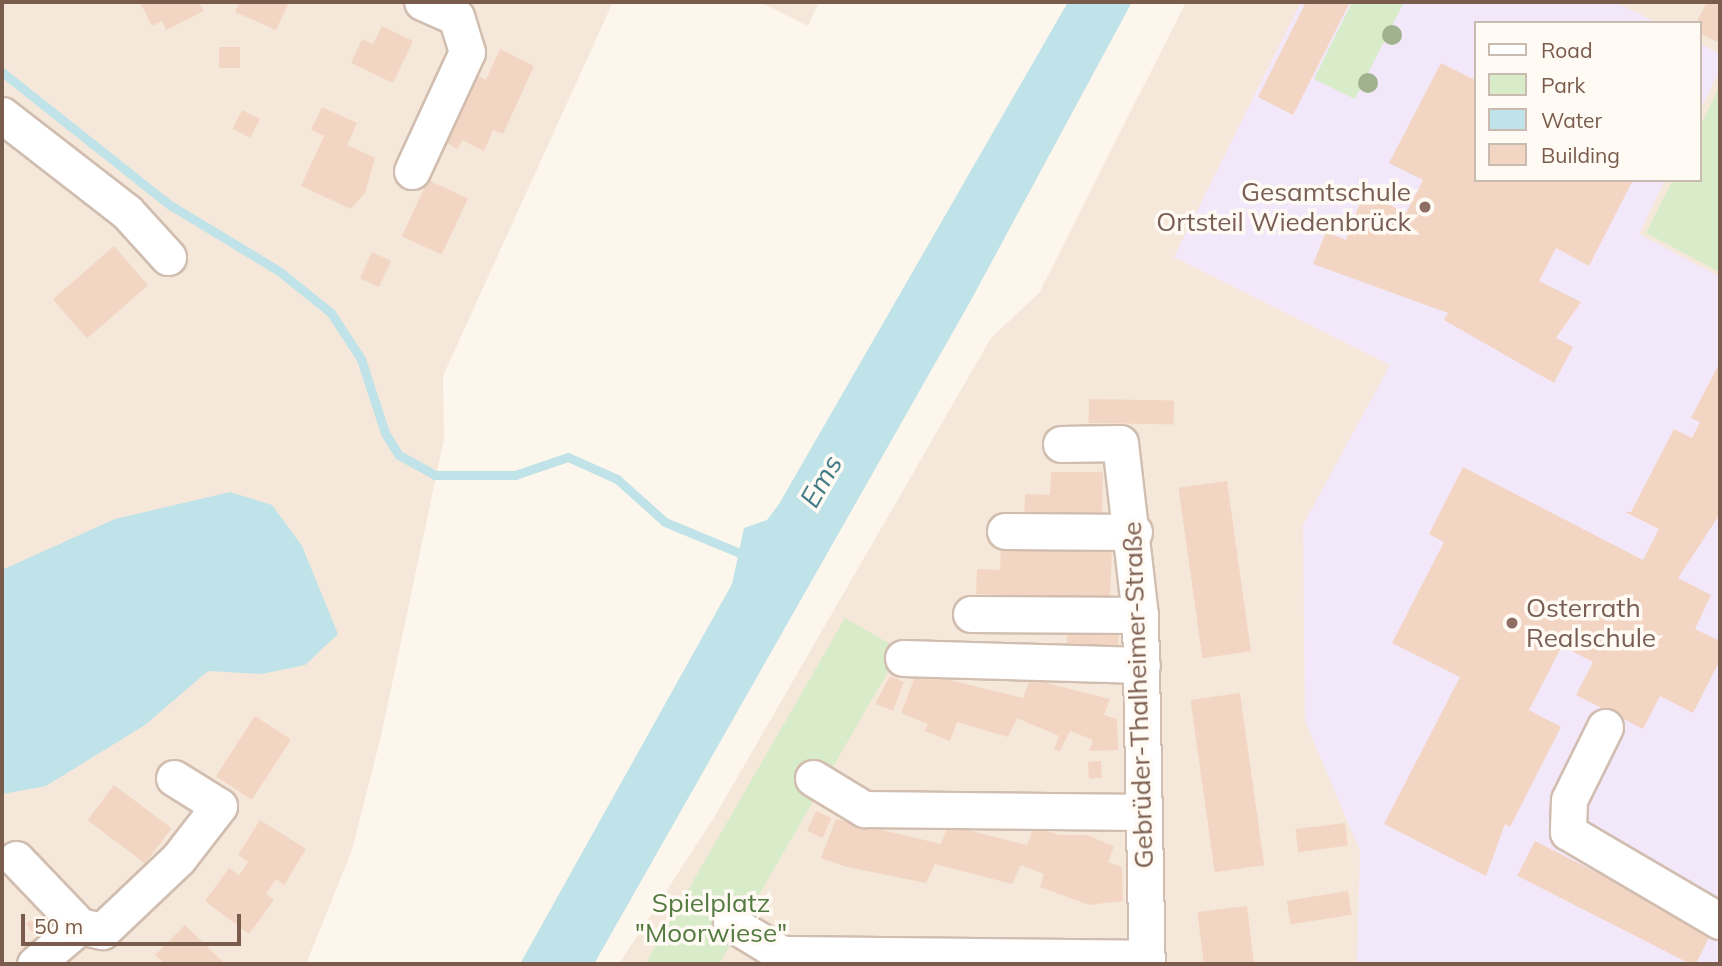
<!DOCTYPE html>
<html>
<head>
<meta charset="utf-8">
<style>
  body { margin:0 }
  #map { position:relative; width:1722px; height:966px; overflow:hidden; background:#fdf6ec; font-family:Mulish,sans-serif }
  div>[style] { position:absolute }
  .residential>* { inset:0; background:#f5e8da }
  .education>* { inset:0; background:#f3e8fa }
  .green>* { inset:0; background:#d8ecc9; transform-origin:0 0 }
  .water>* { inset:0; background:#bfe3e8 }
  .stream>* { height:9px; margin:-4.5px; padding:0 4.5px; transform-origin:4.5px; border-radius:4.5px; background:#bfe3e8 }
  .building>* { inset:0; background:#f3d5c3; transform-origin:0 0 }
  .roads { filter:drop-shadow(2px 0 #d1beb0) drop-shadow(-2px 0 #d1beb0) drop-shadow(0 2px #d1beb0) drop-shadow(0 -2px #d1beb0) }
  .minor>* { height:35px; margin:-17.5px; padding:0 17.5px; transform-origin:17.5px; border-radius:17.5px; background:#fff }
  .trees>* { width:20px; height:20px; margin:-10px; border-radius:50%; background:#a0b28e }
  .dots>* { width:19px; height:19px; translate:-50% -50%; box-sizing:border-box; border:4px solid #fffaf3; border-radius:50% }
  span { translate:-50% -50%; white-space:nowrap; text-align:center; line-height:1.15; -webkit-text-stroke:7px #fffaf3; paint-order:stroke }
  .education-label { font-size:26px; color:#785e54 }
  .right { translate:-100% -50%; text-align:right }
  .left { translate:0 -50%; text-align:left }
  .street-label { font-size:26px; color:#7a5c4d }
  .park-label { font-size:26px; color:#537a41 }
  .water-label { font-size:28px; color:#437c86; font-style:italic }
  .frame { position:absolute; inset:0; border:4px solid #7a5c4d; pointer-events:none }
  .legend { position:absolute; left:1474px; top:21px; width:228px; height:161px; box-sizing:border-box; background:#fffaf3; border:2px solid #cabbb1; margin:0; padding:9px 12px; list-style:none; font-size:21px; color:#7a5c4d }
  .legend li { display:flex; align-items:center; gap:14px; height:35px }
  .legend b { width:35px; border:2px solid #cabbb1 }
  .scale { position:absolute; left:21px; top:914px; width:220px; height:32px; box-sizing:border-box; border:4px solid #7a5c4d; border-top:0; padding-left:9px; font-size:21px; line-height:24px; white-space:nowrap; color:#7a5c4d; -webkit-text-stroke:5px #fffaf3; paint-order:stroke }
</style>
</head>
<body>
<div id="map">
  <div class="residential">
    <i style="clip-path:polygon(2px 2px,613px 2px,443px 376px,444px 439px,381px 736px,352px 850px,306px 964px,2px 964px)"></i>
    <i style="clip-path:polygon(760px 2px,819px 2px,808px 26px)"></i>
    <i style="clip-path:polygon(evenodd,1186px 2px,1720px 2px,1720px 964px,619px 964px,715px 816px,991px 338px,1039px 293px,1186px 2px,1475px 23px,1699px 23px,1699px 180px,1475px 180px,1475px 23px)"></i>
  </div>
  <div class="education">
    <i style="clip-path:polygon(1301px 2px,1615px 2px,1658px 23px,1475px 23px,1475px 180px,1665px 180px,1639px 234px,1720px 277px,1720px 964px,1357px 964px,1360px 851px,1305px 721px,1303px 525px,1390px 365px,1174px 257px)"></i>
    <i style="clip-path:polygon(1699px 43px,1720px 54px,1720px 70px,1699px 112px)"></i>
  </div>
  <div class="green">
    <i style="clip-path:polygon(1352px 2px,1404px 2px,1355px 99px,1314px 79px)"></i>
    <i style="clip-path:polygon(1720px 86px,1720px 272px,1646px 233px,1673px 180px,1699px 180px,1699px 128px)"></i>
    <i style="left:845px;top:618px;width:64px;height:399px;rotate:30deg"></i>
  </div>
  <div class="water">
    <i style="clip-path:polygon(1068px 2px,1132px 2px,970px 302px,594px 964px,520px 964px,732px 584px,744px 528px,767px 520px,779px 504px)"></i>
    <i style="clip-path:polygon(230px 492px,272px 505px,302px 546px,338px 634px,305px 665px,262px 674px,208px 671px,145px 725px,46px 786px,2px 794px,2px 570px,115px 519px)"></i>
  </div>
  <div class="stream">
    <i style="left:2px;top:72px;width:214px;rotate:38.4deg"></i>
    <i style="left:170px;top:205px;width:127px;rotate:31.2deg"></i>
    <i style="left:279px;top:271px;width:67px;rotate:38.9deg"></i>
    <i style="left:331px;top:313px;width:55px;rotate:56.9deg"></i>
    <i style="left:361px;top:359px;width:78px;rotate:72deg"></i>
    <i style="left:385px;top:433px;width:26px;rotate:58deg"></i>
    <i style="left:399px;top:455px;width:41px;rotate:29.1deg"></i>
    <i style="left:435px;top:475px;width:80px"></i>
    <i style="left:515px;top:475px;width:56px;rotate:-18.8deg"></i>
    <i style="left:568px;top:457px;width:54px;rotate:24.2deg"></i>
    <i style="left:617px;top:479px;width:64px;rotate:41.9deg"></i>
    <i style="left:665px;top:522px;width:89px;rotate:22.5deg"></i>
  </div>
  <div class="building">
    <i style="clip-path:polygon(140px 2px,199px 2px,204px 11px,166px 30px,162px 21px,152px 26px)"></i>
    <i style="clip-path:polygon(240px 2px,289px 2px,276px 30px,235px 12px)"></i>
    <i style="clip-path:polygon(1306px 2px,1350px 2px,1293px 115px,1258px 97px)"></i>
    <i style="clip-path:polygon(1707px 2px,1720px 2px,1720px 43px,1699px 33px,1696px 23px)"></i>
    <i style="clip-path:polygon(382px 26px,413px 41px,393px 83px,351px 63px,362px 39px,373px 44px)"></i>
    <i style="left:219px;top:47px;width:21px;height:21px"></i>
    <i style="clip-path:polygon(500px 49px,534px 66px,503px 134px,493px 130px,484px 151px,462px 140px,458px 149px,444px 142px,476px 75px,486px 80px)"></i>
    <i style="clip-path:polygon(1441px 63px,1475px 80px,1475px 180px,1633px 180px,1589px 266px,1556px 248px,1539px 281px,1581px 302px,1556px 338px,1573px 347px,1554px 383px,1444px 320px,1448px 313px,1313px 264px,1326px 232px,1346px 240px,1364px 192px,1406px 213px,1423px 180px,1389px 163px)"></i>
    <i style="clip-path:polygon(322px 107px,357px 123px,347px 145px,375px 158px,365px 193px,351px 209px,301px 186px,324px 136px,311px 130px)"></i>
    <i style="left:242px;top:110px;width:20px;height:21px;rotate:27deg"></i>
    <i style="left:428px;top:180px;width:44px;height:62px;rotate:25deg"></i>
    <i style="left:114px;top:246px;width:52px;height:81px;rotate:49deg"></i>
    <i style="left:372px;top:252px;width:21px;height:29px;rotate:25deg"></i>
    <i style="clip-path:polygon(1720px 362px,1720px 514px,1678px 578px,1711px 595px,1695px 629px,1720px 641px,1720px 660px,1693px 713px,1660px 696px,1643px 729px,1576px 695px,1593px 662px,1562px 646px,1529px 710px,1561px 727px,1510px 827px,1505px 824px,1486px 876px,1384px 824px,1460px 677px,1392px 643px,1444px 542px,1429px 534px,1463px 467px,1643px 560px,1659px 529px,1625px 512px,1631px 512px,1674px 429px,1692px 438px,1700px 422px,1691px 418px)"></i>
    <i style="left:1089px;top:399px;width:85px;height:24px;rotate:1deg"></i>
    <i style="clip-path:polygon(1051px 472px,1103px 472px,1102px 519px,1024px 518px,1025px 494px,1050px 495px)"></i>
    <i style="left:1227px;top:481px;width:172px;height:49px;rotate:82deg"></i>
    <i style="clip-path:polygon(1001px 545px,1112px 549px,1110px 599px,976px 594px,977px 569px,1000px 570px)"></i>
    <i style="clip-path:polygon(1067px 626px,1118px 632px,1119px 657px,1067px 654px)"></i>
    <i style="clip-path:polygon(917px 672px,1023px 698px,1030px 679px,1110px 699px,1104px 715px,1117px 719px,1118px 750px,1089px 751px,1093px 740px,1070px 731px,1060px 751px,1054px 749px,1059px 736px,1017px 718px,1008px 737px,957px 722px,950px 741px,925px 731px,928px 724px,901px 713px)"></i>
    <i style="clip-path:polygon(890px 676px,904px 682px,893px 711px,875px 704px)"></i>
    <i style="left:1240px;top:693px;width:174px;height:50px;rotate:82deg"></i>
    <i style="left:255px;top:716px;width:43px;height:72px;rotate:33deg"></i>
    <i style="left:1101px;top:761px;width:17px;height:13px;rotate:87deg"></i>
    <i style="left:114px;top:785px;width:72px;height:44px;rotate:37deg"></i>
    <i style="left:816px;top:811px;width:17px;height:22px;rotate:24deg"></i>
    <i style="clip-path:polygon(836px 819px,941px 844px,948px 825px,1027px 845px,1034px 826px,1059px 835px,1086px 835px,1114px 846px,1108px 862px,1122px 867px,1123px 901px,1089px 905px,1040px 887px,1044px 874px,1021px 865px,1012px 884px,935px 864px,926px 883px,847px 867px,821px 858px)"></i>
    <i style="clip-path:polygon(260px 820px,306px 849px,284px 885px,276px 879px,266px 894px,274px 900px,249px 934px,205px 901px,229px 868px,239px 875px,248px 862px,238px 855px)"></i>
    <i style="left:1345px;top:823px;width:23px;height:50px;rotate:83deg"></i>
    <i style="left:1535px;top:841px;width:199px;height:39px;rotate:27deg"></i>
    <i style="left:1348px;top:891px;width:24px;height:62px;rotate:81deg"></i>
    <i style="left:1247px;top:906px;width:58px;height:50px;rotate:83deg"></i>
    <i style="clip-path:polygon(31px 920px,39px 930px,34px 935px,26px 924px)"></i>
    <i style="clip-path:polygon(185px 925px,225px 964px,165px 964px,155px 955px)"></i>
  </div>
  <div class="roads">
    <div class="minor">
      <i style="left:2px;top:115px;width:158px;rotate:37.8deg"></i>
      <i style="left:127px;top:212px;width:61px;rotate:47.7deg"></i>
      <i style="left:412px;top:171px;width:131px;rotate:-65.2deg"></i>
      <i style="left:467px;top:52px;width:37px;rotate:-107deg"></i>
      <i style="left:456px;top:17px;width:37px;rotate:-156deg"></i>
      <i style="left:1061px;top:444px;width:59px;rotate:-1deg"></i>
      <i style="left:1120px;top:443px;width:173px;rotate:83.4deg"></i>
      <i style="left:1140px;top:615px;width:349px;rotate:88.9deg"></i>
      <i style="left:1005px;top:531px;width:129px;rotate:0.4deg"></i>
      <i style="left:971px;top:614px;width:169px;rotate:0.3deg"></i>
      <i style="left:903px;top:658px;width:239px;rotate:1.7deg"></i>
      <i style="left:1605px;top:727px;width:81px;rotate:116.3deg"></i>
      <i style="left:1569px;top:800px;width:32px;rotate:92deg"></i>
      <i style="left:1568px;top:832px;width:176px;rotate:30.4deg"></i>
      <i style="left:813px;top:778px;width:60px;rotate:31.3deg"></i>
      <i style="left:864px;top:809px;width:280px;rotate:0.6deg"></i>
      <i style="left:16px;top:859px;width:93px;rotate:46.3deg"></i>
      <i style="left:80px;top:926px;width:23px;rotate:13deg"></i>
      <i style="left:102px;top:931px;width:105px;rotate:-43.5deg"></i>
      <i style="left:178px;top:859px;width:67px;rotate:-52.3deg"></i>
      <i style="left:219px;top:806px;width:53px;rotate:-148.1deg"></i>
      <i style="left:731px;top:923px;width:60px;rotate:31.3deg"></i>
      <i style="left:782px;top:954px;width:365px;rotate:0.6deg"></i>
      <i style="left:35px;top:964px;width:59px;rotate:-40.2deg"></i>
    </div>
  </div>
  <div class="trees">
    <i style="left:1392px;top:35px"></i>
    <i style="left:1368px;top:83px"></i>
  </div>
  <div class="dots">
    <i style="left:1425px;top:207px;background:#8d6e63"></i>
    <i style="left:1512px;top:623px;background:#8d6e63"></i>
  </div>
  <div class="education-label">
    <span class="right" style="left:1411px;top:207px">Gesamtschule<br>Ortsteil Wiedenbrück</span>
    <span class="left" style="left:1526px;top:623px">Osterrath<br>Realschule</span>
  </div>
  <div class="street-label">
    <span style="left:1138px;top:695px;rotate:-92deg">Gebrüder-Thalheimer-Straße</span>
  </div>
  <div class="park-label">
    <span style="left:711px;top:918px">Spielplatz<br>"Moorwiese"</span>
  </div>
  <div class="water-label">
    <span style="left:821px;top:481px;rotate:-60deg">Ems</span>
  </div>
  <div class="frame"></div>
  <ul class="legend">
  <li><b style="height:9px;background:#fff"></b>Road</li>
  <li><b style="height:19px;background:#d8ecc9"></b>Park</li>
  <li><b style="height:19px;background:#bfe3e8"></b>Water</li>
  <li><b style="height:19px;background:#f3d5c3"></b>Building</li>
  </ul>
  <div class="scale">50 m</div>
</div>
</body>
</html>
